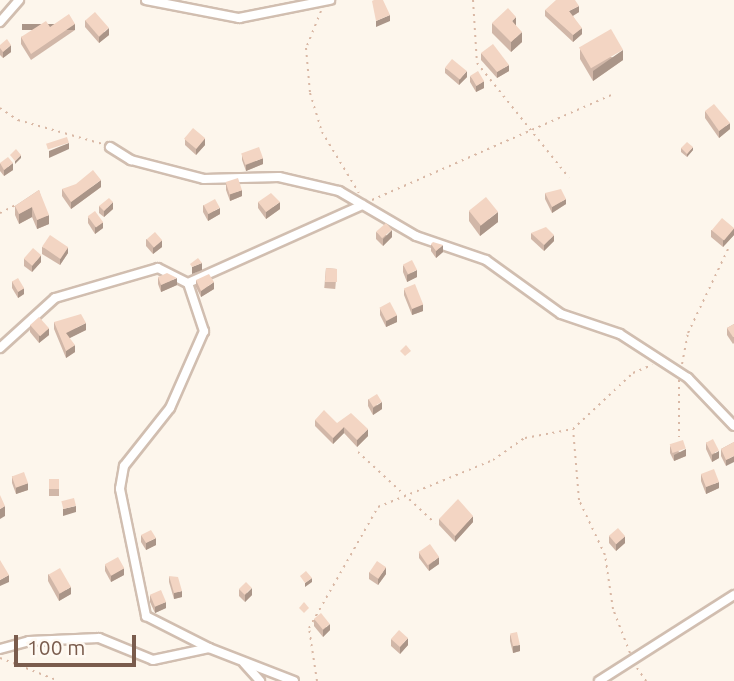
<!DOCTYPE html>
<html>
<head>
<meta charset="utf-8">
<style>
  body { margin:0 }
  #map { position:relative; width:734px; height:681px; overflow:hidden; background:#fdf6ec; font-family:Ubuntu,sans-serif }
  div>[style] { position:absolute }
  .path>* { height:2px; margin-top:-1px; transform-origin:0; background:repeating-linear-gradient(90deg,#d9b8a5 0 2px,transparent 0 7px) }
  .roads { filter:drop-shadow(2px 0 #d1beb0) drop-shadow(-2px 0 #d1beb0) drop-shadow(0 2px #d1beb0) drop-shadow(0 -2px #d1beb0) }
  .minor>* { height:8px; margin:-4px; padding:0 4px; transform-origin:4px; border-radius:4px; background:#fff }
  .wall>* { inset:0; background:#d1b7a8; transform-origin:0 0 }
  .shaded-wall>* { inset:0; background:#aa9588; transform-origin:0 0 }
  .building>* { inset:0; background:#f3d5c3; transform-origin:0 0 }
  span { translate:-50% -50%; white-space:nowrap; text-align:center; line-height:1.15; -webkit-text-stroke:5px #fffaf3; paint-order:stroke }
  .scale { position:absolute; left:14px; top:635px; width:122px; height:32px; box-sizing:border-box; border:4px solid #7a5c4d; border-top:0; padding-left:9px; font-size:21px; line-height:24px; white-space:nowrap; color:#7a5c4d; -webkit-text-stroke:5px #fffaf3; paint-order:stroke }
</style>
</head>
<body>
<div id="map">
  <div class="path">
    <i style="left:473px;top:0;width:63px;rotate:86.4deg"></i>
    <i style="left:477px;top:63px;width:147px;rotate:51.3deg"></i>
    <i style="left:321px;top:11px;width:40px;rotate:112deg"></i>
    <i style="left:306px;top:48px;width:45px;rotate:84.9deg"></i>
    <i style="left:310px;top:93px;width:41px;rotate:72.9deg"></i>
    <i style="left:322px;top:132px;width:71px;rotate:58.8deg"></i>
    <i style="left:0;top:108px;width:22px;rotate:34deg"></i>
    <i style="left:18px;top:120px;width:87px;rotate:15.9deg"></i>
    <i style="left:372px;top:200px;width:261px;rotate:-23.7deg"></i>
    <i style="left:0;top:213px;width:20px;rotate:-27deg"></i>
    <i style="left:682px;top:364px;width:32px;rotate:-79deg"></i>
    <i style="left:688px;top:333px;width:93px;rotate:-64.5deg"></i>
    <i style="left:679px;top:380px;width:57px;rotate:90deg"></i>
    <i style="left:358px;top:452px;width:105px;rotate:42.7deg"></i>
    <i style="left:630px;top:653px;width:47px;rotate:-111.1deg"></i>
    <i style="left:613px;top:609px;width:55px;rotate:-98.4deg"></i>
    <i style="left:605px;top:555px;width:61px;rotate:-115.3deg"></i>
    <i style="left:579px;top:500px;width:71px;rotate:-94.8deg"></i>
    <i style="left:573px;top:429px;width:82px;rotate:-43deg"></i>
    <i style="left:633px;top:373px;width:21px;rotate:-23deg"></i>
    <i style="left:0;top:658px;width:63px;rotate:21.3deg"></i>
    <i style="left:637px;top:668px;width:16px;rotate:55deg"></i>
    <i style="left:317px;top:681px;width:54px;rotate:-98.6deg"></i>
    <i style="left:309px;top:628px;width:139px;rotate:-60.3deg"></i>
    <i style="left:378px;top:507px;width:124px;rotate:-22.2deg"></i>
    <i style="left:493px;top:460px;width:39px;rotate:-35deg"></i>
    <i style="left:525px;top:438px;width:49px;rotate:-10.6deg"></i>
  </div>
  <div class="roads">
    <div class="minor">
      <i style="left:146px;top:0;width:95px;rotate:11deg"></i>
      <i style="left:239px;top:18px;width:93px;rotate:-11.2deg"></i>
      <i style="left:0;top:22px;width:29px;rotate:-49deg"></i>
      <i style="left:110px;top:147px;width:25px;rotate:32deg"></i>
      <i style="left:131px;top:160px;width:75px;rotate:14.6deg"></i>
      <i style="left:204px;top:179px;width:75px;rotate:-1.5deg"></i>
      <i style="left:279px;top:177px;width:62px;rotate:13.1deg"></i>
      <i style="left:339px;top:191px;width:89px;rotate:30.3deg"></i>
      <i style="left:416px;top:236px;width:74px;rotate:18.9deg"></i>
      <i style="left:486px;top:260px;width:92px;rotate:35.8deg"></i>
      <i style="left:561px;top:314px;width:62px;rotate:18.7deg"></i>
      <i style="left:620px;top:334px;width:81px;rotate:32.9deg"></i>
      <i style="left:688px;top:378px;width:66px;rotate:46.2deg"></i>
      <i style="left:188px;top:283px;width:51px;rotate:71.6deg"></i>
      <i style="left:204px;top:331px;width:84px;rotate:113.8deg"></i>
      <i style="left:170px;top:408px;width:74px;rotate:128.4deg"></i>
      <i style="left:124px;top:466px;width:23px;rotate:100deg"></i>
      <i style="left:120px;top:489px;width:130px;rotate:78.4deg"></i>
      <i style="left:146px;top:616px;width:71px;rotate:26.9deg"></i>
      <i style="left:0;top:348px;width:74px;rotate:-42.3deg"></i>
      <i style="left:55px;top:298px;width:107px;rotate:-16.2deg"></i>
      <i style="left:158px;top:268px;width:34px;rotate:27deg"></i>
      <i style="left:188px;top:283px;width:191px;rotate:-24.1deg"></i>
      <i style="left:0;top:649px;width:30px;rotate:-15deg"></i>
      <i style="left:29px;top:641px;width:70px;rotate:-2.5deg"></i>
      <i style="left:99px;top:638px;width:58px;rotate:22.2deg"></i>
      <i style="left:153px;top:660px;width:57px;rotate:-12.1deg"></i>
      <i style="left:209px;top:648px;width:91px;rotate:21.2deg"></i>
      <i style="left:244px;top:663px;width:24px;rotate:48deg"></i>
      <i style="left:599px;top:681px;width:160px;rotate:-32.5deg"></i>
    </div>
  </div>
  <div class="wall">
    <i style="clip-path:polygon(545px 10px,579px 12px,573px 16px,582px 34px,573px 42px,545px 16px)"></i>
    <i style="clip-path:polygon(85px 20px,109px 35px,99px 43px,85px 27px)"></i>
    <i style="clip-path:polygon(492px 23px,522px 42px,511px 52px,492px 33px)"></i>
    <i style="clip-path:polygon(50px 27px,75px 30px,31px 60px,21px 44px,21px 37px)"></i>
    <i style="clip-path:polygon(0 45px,11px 52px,3px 58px,0 55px)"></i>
    <i style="clip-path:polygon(580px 49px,623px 60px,593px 81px,580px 59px)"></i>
    <i style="clip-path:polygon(481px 53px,509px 71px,497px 78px,481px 60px)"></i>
    <i style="clip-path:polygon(445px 68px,467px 77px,459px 85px,445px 73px)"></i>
    <i style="clip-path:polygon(470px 76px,484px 88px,476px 92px,470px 82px)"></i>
    <i style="clip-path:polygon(705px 111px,730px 129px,719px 138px,705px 118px)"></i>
    <i style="clip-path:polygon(185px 139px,205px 145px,196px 155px,185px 145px)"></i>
    <i style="clip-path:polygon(681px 148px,693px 150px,687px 157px,681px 152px)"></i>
    <i style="clip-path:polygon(242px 155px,263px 164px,246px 171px,242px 160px)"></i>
    <i style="clip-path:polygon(0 163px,13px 170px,4px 176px,0 171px)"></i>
    <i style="clip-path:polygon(226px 183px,242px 196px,230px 201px,226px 190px)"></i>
    <i style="clip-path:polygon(101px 187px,71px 209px,62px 196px,62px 189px)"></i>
    <i style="clip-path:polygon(39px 190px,49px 224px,37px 229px,32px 217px,19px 224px,15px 215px,15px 206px)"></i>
    <i style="clip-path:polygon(545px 193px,566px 204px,552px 213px,545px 199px)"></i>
    <i style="clip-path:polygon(258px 202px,280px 209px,266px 219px,258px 208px)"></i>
    <i style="clip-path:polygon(203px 205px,220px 214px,208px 221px,203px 212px)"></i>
    <i style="clip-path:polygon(99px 206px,113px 209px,104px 217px,99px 213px)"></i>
    <i style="clip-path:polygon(469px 211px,498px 222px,480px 236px,469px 221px)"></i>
    <i style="clip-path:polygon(88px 217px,103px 228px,95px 234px,88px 223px)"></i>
    <i style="clip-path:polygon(711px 230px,734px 235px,723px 247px,711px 237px)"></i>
    <i style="clip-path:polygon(376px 232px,392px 237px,383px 246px,376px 239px)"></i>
    <i style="clip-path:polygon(531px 233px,554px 241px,544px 251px,531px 239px)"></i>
    <i style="clip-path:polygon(146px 239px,162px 247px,153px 254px,146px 246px)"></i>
    <i style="clip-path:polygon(431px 244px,443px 252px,436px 258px,431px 251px)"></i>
    <i style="clip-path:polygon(42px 247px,68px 253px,60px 265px,42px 254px)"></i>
    <i style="clip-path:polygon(24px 259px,41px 262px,32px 272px,24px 266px)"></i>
    <i style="clip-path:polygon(403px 265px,417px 277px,407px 282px,403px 272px)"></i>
    <i style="left:326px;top:268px;width:11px;height:20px;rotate:5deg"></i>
    <i style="clip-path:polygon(158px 277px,177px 285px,161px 292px,158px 284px)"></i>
    <i style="clip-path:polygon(196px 280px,214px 289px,201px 297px,196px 287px)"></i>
    <i style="clip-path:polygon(12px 281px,24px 294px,18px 298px,12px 288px)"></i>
    <i style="clip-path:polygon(404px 289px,423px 311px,412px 315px,404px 295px)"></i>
    <i style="clip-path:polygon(380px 308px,397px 322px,386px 327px,380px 315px)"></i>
    <i style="clip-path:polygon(54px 322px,86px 330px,69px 338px,75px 352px,66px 358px,54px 329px)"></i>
    <i style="clip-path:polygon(734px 324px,734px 343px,733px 344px,727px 335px,727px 328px)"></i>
    <i style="clip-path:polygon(30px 325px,49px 335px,39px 343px,30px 332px)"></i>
    <i style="clip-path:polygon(368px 399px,382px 409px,373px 415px,368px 406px)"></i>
    <i style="clip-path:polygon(315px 420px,337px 423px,368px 436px,357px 447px,344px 433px,333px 444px,315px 426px)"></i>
    <i style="clip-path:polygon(706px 442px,719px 458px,712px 462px,706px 449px)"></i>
    <i style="clip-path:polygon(734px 442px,726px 466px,721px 456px,721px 449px)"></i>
    <i style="clip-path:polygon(670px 446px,686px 456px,674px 461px,670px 453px)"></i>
    <i style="clip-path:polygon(701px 474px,719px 488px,706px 494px,701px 481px)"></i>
    <i style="clip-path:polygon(12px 476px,28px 490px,16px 494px,12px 483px)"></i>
    <i style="left:49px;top:479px;width:10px;height:17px"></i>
    <i style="clip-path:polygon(439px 519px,473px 522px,455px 542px,439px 525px)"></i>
    <i style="clip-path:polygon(141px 535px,156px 545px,146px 550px,141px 542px)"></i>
    <i style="clip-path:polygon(609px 536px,625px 543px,616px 551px,609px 543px)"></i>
    <i style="clip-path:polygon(419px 552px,439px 564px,429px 571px,419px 558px)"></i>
    <i style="clip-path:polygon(105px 565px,124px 575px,111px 582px,105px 571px)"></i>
    <i style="clip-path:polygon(369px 572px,386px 574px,378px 585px,369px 579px)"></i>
    <i style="clip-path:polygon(48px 574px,71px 594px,59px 601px,48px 581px)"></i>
    <i style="clip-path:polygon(169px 576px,182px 597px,174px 599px,169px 582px)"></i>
    <i style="clip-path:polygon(239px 589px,252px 595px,245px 602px,239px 596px)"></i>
    <i style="clip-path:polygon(150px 595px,166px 608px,155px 613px,150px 602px)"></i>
    <i style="clip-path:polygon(314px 619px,330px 630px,323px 637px,314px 626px)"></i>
    <i style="clip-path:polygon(510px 634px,520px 651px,513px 653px,510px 641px)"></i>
    <i style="clip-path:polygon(391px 639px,408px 645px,400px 654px,391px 646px)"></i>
  </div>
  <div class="shaded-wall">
    <i style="clip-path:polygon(579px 6px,579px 12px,569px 18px,569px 11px)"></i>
    <i style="clip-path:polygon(390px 15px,390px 21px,376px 27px,376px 21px)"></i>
    <i style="clip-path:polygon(516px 17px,516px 27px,512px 21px)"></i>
    <i style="left:75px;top:24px;width:6px;height:53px;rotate:90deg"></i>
    <i style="clip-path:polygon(109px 28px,109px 35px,99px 43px,99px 37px)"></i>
    <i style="clip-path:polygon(582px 28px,582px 34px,573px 42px,573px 35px)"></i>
    <i style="clip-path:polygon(522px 32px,522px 42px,511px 52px,511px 42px)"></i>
    <i style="clip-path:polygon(11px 45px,11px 52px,3px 58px,3px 52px)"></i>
    <i style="clip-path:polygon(623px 50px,623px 60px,593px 81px,593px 71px)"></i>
    <i style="clip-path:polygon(509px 65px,509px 71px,497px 78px,497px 72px)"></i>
    <i style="clip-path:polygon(467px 71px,467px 77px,459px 85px,459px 80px)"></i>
    <i style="clip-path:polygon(484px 81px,484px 88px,476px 92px,476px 86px)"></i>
    <i style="clip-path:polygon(730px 123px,730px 129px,719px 138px,719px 131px)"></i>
    <i style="clip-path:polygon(205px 138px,205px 145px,196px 155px,196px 148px)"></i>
    <i style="clip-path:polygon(69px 143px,69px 149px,49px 158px,49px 151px)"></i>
    <i style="clip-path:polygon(693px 147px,693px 150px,687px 157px,687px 154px)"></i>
    <i style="clip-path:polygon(21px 155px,21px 158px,15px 164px,15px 161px)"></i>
    <i style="clip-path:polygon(263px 158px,263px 164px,246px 171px,246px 165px)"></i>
    <i style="clip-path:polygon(13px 163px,13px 170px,4px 176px,4px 170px)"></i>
    <i style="clip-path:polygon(101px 180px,101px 187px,71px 209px,71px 202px)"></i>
    <i style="clip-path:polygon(242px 190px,242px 196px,230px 201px,230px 194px)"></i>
    <i style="clip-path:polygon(566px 199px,566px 204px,552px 213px,552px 207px)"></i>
    <i style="clip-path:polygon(113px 202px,113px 209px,104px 217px,104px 211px)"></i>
    <i style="clip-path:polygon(280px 202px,280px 209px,266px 219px,266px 212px)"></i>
    <i style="clip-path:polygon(32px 207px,32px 217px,19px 224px,19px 214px)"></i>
    <i style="clip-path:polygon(220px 208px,220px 214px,208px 221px,208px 214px)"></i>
    <i style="clip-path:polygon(498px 212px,498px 222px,480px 236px,480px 226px)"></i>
    <i style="clip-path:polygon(49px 215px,49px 224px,37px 229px,37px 220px)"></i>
    <i style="clip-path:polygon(103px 222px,103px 228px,95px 234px,95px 227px)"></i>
    <i style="clip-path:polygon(734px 228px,734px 235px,723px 247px,723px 240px)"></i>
    <i style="clip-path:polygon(392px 230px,392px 237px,383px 246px,383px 239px)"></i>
    <i style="clip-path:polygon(554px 235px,554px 241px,544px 251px,544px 245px)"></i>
    <i style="clip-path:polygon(162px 240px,162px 247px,153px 254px,153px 248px)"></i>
    <i style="clip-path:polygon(443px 245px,443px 252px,436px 258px,436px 251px)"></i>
    <i style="clip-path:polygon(68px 247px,68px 253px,60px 265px,60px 258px)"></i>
    <i style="clip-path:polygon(41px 255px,41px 262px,32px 272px,32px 266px)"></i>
    <i style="clip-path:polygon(202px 263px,202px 270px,192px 274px,192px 267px)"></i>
    <i style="clip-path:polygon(417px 270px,417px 277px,407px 282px,407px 275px)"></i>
    <i style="clip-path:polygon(177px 278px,177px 285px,161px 292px,161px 285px)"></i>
    <i style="clip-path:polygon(214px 282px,214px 289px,201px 297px,201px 291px)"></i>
    <i style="clip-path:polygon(24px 288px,24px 294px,18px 298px,18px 291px)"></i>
    <i style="clip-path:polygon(423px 304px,423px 311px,412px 315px,412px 308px)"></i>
    <i style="clip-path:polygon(397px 315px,397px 322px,386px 327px,386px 320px)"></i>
    <i style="clip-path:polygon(86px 323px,86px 330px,66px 340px,66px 333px)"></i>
    <i style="clip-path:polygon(49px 328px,49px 335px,39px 343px,39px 336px)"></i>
    <i style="clip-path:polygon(75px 345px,75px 352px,66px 358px,66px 351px)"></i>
    <i style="clip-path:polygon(382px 402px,382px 409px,373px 415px,373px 408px)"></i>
    <i style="clip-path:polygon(344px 427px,344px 433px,333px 444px,333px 438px)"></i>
    <i style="clip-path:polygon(368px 429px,368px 436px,357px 447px,357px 440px)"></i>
    <i style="clip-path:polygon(686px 449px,686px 456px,674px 461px,674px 455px)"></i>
    <i style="clip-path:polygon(719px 451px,719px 458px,712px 462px,712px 455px)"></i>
    <i style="clip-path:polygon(734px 456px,734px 462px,726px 466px,726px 460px)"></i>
    <i style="clip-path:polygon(719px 482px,719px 488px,706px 494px,706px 487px)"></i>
    <i style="clip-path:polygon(28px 483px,28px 490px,16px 494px,16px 487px)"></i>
    <i style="clip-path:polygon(5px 506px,5px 516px,0 519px,0 509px)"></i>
    <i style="clip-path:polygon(76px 506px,76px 512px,63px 516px,63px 509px)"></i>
    <i style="clip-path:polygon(473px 516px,473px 522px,455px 542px,455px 536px)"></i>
    <i style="clip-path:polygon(625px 536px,625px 543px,616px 551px,616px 544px)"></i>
    <i style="clip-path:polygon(156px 538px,156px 545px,146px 550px,146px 543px)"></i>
    <i style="clip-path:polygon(439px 557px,439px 564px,429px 571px,429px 565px)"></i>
    <i style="clip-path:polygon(386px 567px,386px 574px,378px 585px,378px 579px)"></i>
    <i style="clip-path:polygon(124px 568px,124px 575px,111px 582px,111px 575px)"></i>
    <i style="clip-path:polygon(9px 575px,9px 582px,0 586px,0 580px)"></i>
    <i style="clip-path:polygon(312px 578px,312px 582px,305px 587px,305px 583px)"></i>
    <i style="clip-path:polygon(71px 587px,71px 594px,59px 601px,59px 594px)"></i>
    <i style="clip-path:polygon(252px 588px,252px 595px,245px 602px,245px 595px)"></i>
    <i style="clip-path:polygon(182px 591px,182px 597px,174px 599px,174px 593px)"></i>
    <i style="clip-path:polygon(166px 602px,166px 608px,155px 613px,155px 606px)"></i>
    <i style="clip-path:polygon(330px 624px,330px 630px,323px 637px,323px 630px)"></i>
    <i style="clip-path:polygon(408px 638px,408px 645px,400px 654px,400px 647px)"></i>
    <i style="clip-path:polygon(520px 645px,520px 651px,513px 653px,513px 646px)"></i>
  </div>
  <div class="building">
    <i style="clip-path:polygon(374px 0,383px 0,390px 15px,376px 21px,372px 1px)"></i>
    <i style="clip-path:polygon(556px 0,575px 0,579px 6px,569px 11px,582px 28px,573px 35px,545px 10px)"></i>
    <i style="clip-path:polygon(508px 8px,516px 17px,512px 21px,522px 32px,511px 42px,492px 23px)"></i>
    <i style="left:95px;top:12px;width:21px;height:13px;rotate:49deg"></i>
    <i style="clip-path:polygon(69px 14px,75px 24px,31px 54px,21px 37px,46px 21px,50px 27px)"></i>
    <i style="left:611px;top:29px;width:24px;height:37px;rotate:60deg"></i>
    <i style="clip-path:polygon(7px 39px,11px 45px,3px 52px,0 48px,0 45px)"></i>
    <i style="clip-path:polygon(493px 44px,509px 65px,497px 72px,481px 53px)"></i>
    <i style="left:452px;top:59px;width:19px;height:11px;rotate:39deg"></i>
    <i style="left:478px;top:71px;width:12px;height:9px;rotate:59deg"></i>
    <i style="clip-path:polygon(714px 104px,730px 123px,719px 131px,705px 111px)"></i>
    <i style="left:193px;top:128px;width:16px;height:14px;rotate:40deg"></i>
    <i style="left:67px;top:137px;width:6px;height:22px;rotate:72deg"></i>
    <i style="clip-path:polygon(687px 142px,693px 147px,687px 154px,681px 148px)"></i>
    <i style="left:259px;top:147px;width:12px;height:19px;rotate:70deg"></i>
    <i style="clip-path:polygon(16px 149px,21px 155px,15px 161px,10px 155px)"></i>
    <i style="clip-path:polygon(8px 157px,13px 163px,4px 170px,0 163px)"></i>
    <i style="clip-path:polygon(93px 170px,101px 180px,71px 202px,62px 189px,76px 184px)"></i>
    <i style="left:238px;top:178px;width:13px;height:13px;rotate:72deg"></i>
    <i style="clip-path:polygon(561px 189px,566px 199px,552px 207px,545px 193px)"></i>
    <i style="clip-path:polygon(39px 190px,49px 215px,37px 220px,32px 207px,19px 214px,15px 206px)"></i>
    <i style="clip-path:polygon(271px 193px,280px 202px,266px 212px,258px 202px)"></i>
    <i style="left:486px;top:197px;width:19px;height:22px;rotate:51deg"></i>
    <i style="clip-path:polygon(109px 198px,113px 202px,104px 211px,99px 206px)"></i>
    <i style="left:215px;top:199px;width:10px;height:13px;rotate:61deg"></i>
    <i style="left:95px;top:211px;width:14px;height:9px;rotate:54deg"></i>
    <i style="left:722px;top:218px;width:16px;height:16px;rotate:40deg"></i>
    <i style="left:386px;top:223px;width:9px;height:13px;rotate:49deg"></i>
    <i style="clip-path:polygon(546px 227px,554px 235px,544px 245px,531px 233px)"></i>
    <i style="left:155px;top:232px;width:11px;height:11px;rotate:49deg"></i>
    <i style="left:50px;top:235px;width:22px;height:14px;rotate:34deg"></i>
    <i style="clip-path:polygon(433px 242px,443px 245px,436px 251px,431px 244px)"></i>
    <i style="left:33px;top:248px;width:11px;height:14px;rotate:41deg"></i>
    <i style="clip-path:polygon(198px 258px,202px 263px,192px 267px,190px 264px)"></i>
    <i style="left:412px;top:260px;width:11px;height:10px;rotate:63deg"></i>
    <i style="clip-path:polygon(326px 268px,337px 269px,337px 282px,325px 282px)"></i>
    <i style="clip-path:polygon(167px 273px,177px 278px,161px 285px,158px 277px)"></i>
    <i style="clip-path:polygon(209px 274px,214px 282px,201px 291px,196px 280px)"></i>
    <i style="left:18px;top:278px;width:12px;height:7px;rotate:59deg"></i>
    <i style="left:415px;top:284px;width:22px;height:12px;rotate:68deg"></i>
    <i style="left:390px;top:302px;width:15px;height:12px;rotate:62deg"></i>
    <i style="clip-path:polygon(81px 314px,86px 323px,66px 333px,75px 345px,66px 351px,54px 322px)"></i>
    <i style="left:39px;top:317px;width:15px;height:12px;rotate:48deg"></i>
    <i style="clip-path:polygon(734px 324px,734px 337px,733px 337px,727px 328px)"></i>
    <i style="clip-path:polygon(406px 345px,411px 351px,405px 356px,400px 351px)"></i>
    <i style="left:377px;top:394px;width:9px;height:10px;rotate:58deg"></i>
    <i style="clip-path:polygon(324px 410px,337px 423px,351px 413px,368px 429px,357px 440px,344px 427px,333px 438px,315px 420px)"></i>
    <i style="left:713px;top:439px;width:13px;height:8px;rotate:63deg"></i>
    <i style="left:683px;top:440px;width:9px;height:14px;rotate:72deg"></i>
    <i style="clip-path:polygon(734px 442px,734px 456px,726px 460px,721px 449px)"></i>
    <i style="left:714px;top:469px;width:14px;height:14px;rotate:69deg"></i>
    <i style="left:24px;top:472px;width:12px;height:13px;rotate:70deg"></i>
    <i style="left:49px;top:479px;width:10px;height:10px"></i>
    <i style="clip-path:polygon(0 495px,5px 506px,0 509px)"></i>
    <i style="left:74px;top:498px;width:8px;height:13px;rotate:76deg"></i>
    <i style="clip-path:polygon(458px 499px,473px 516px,455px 536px,439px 519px)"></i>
    <i style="left:618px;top:528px;width:11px;height:12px;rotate:49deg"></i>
    <i style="clip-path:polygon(151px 530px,156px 538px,146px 543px,141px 535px)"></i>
    <i style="left:430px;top:544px;width:16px;height:14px;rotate:55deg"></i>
    <i style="left:118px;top:557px;width:13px;height:15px;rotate:61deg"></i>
    <i style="clip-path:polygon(0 560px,9px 575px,0 580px)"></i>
    <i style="left:377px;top:561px;width:11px;height:14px;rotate:34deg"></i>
    <i style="left:60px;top:568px;width:22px;height:13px;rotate:60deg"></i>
    <i style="clip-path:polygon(306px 571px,312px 578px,305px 583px,300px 576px)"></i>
    <i style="clip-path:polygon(169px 576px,178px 577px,182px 591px,174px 593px)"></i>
    <i style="left:246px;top:582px;width:8px;height:10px;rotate:45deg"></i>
    <i style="left:161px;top:590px;width:13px;height:12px;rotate:67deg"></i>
    <i style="clip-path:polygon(304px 602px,309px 608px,304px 613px,299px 608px)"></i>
    <i style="left:321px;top:613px;width:14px;height:9px;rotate:51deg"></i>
    <i style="left:399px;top:630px;width:12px;height:12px;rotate:42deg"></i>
    <i style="left:517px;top:632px;width:13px;height:7px;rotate:77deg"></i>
  </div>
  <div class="scale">100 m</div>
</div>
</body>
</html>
